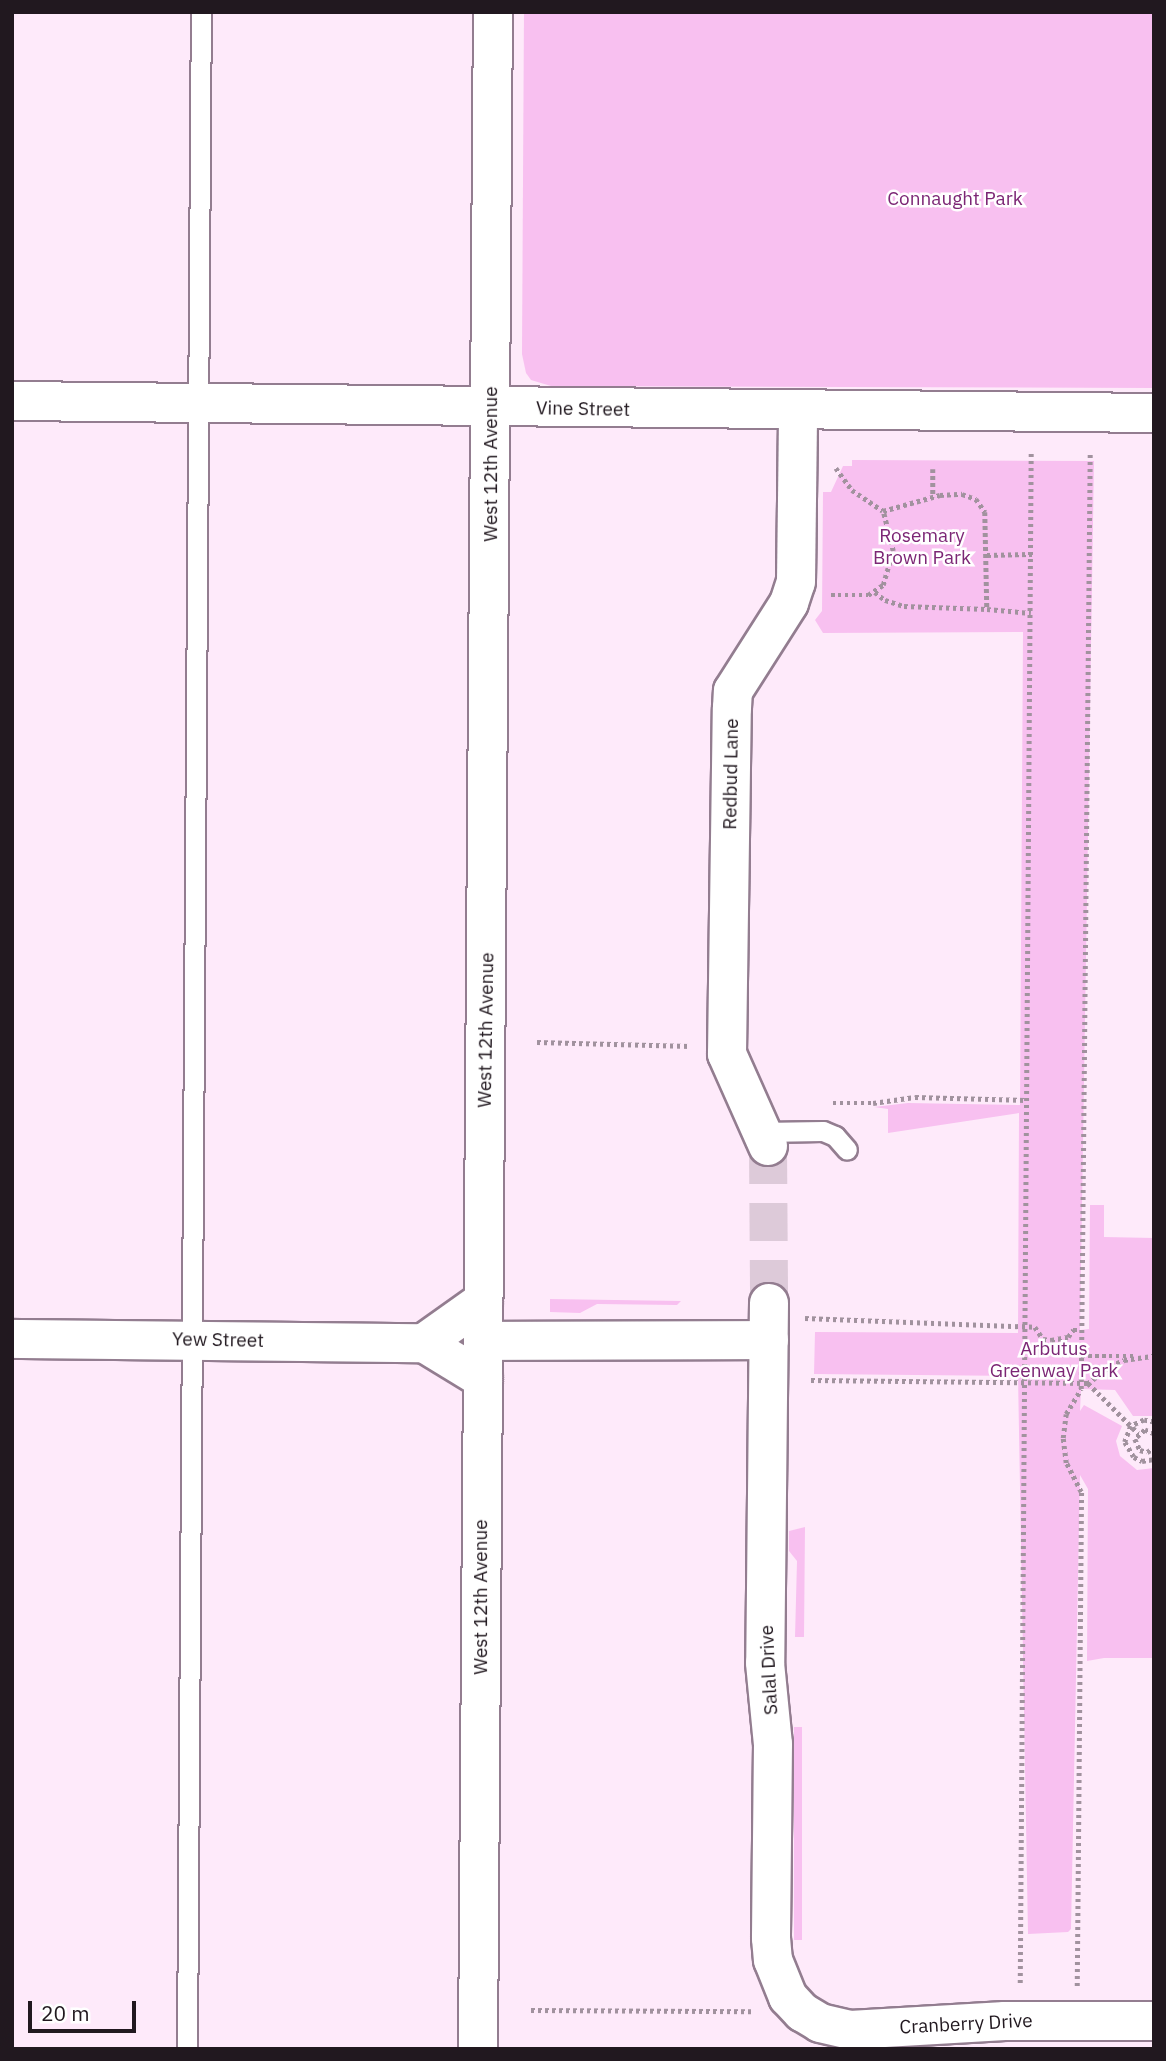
<!DOCTYPE html>
<html>
<head>
<meta charset="utf-8">
<style>
  body { margin:0 }
  #map { position:relative; width:1166px; height:2061px; overflow:hidden; background:#feeafa; font-family:"IBM Plex Sans",sans-serif }
  div>[style] { position:absolute }
  .green>* { inset:0; background:#f8c0f0; transform-origin:0 0 }
  .minor-tunnel>* { height:38px; margin-top:-19px; transform-origin:0; background:repeating-linear-gradient(90deg,#ddcad9 0 38px,transparent 0 57px) }
  .path>* { height:4.5px; margin-top:-2.25px; transform-origin:0; background:repeating-linear-gradient(90deg,#a1929e 0 3.5px,transparent 0 7px) }
  .roads { filter:drop-shadow(2px 0 #937d90) drop-shadow(-2px 0 #937d90) drop-shadow(0 2px #937d90) drop-shadow(0 -2px #937d90) }
  .service>* { height:19px; margin:-9.5px; padding:0 9.5px; transform-origin:9.5px; border-radius:9.5px; background:#fff }
  .minor>* { height:38px; margin:-19px; padding:0 19px; transform-origin:19px; border-radius:19px; background:#fff }
  .tertiary>* { height:38px; margin:-19px; padding:0 19px; transform-origin:19px; border-radius:19px; background:#fff }
  span { translate:-50% -50%; white-space:nowrap; text-align:center; line-height:1.15; -webkit-text-stroke:5px #fff; paint-order:stroke }
  .park-label { font-size:19px; color:#7c2675 }
  .street-label { font-size:19px; color:#21181f }
  .frame { position:absolute; inset:0; border:14px solid #21181f; pointer-events:none }
  .scale { position:absolute; left:28px; top:2001px; width:108px; height:32px; box-sizing:border-box; border:4px solid #21181f; border-top:0; padding-left:9px; font-size:21px; line-height:24px; white-space:nowrap; color:#21181f; -webkit-text-stroke:5px #fff; paint-order:stroke }
</style>
</head>
<body>
<div id="map">
  <div class="green">
    <i style="clip-path:polygon(524px 12px,1154px 12px,1154px 388px,551px 386px,531px 380px,526px 373px,522px 354px)"></i>
    <i style="clip-path:polygon(852px 460px,1094px 461px,1080px 1330px,1089px 1329px,1090px 1205px,1104px 1205px,1104px 1237px,1154px 1238px,1154px 1416px,1133px 1416px,1115px 1390px,1081px 1389px,1080px 1411px,1084px 1405px,1122px 1426px,1116px 1441px,1120px 1456px,1137px 1470px,1154px 1468px,1154px 1658px,1104px 1658px,1087px 1661px,1088px 1489px,1080px 1475px,1071px 1929px,1068px 1932px,1028px 1934px,1018px 1376px,814px 1374px,815px 1332px,1018px 1333px,1019px 1113px,888px 1133px,888px 1109px,874px 1107px,908px 1103px,1020px 1105px,1023px 632px,823px 633px,815px 620px,822px 611px,823px 492px,831px 492px,843px 466px,852px 466px)"></i>
    <i style="clip-path:polygon(550px 1299px,681px 1301px,677px 1305px,597px 1304px,580px 1313px,550px 1312px)"></i>
    <i style="clip-path:polygon(805px 1527px,804px 1637px,795px 1637px,797px 1561px,789px 1551px,789px 1531px)"></i>
    <i style="left:794px;top:1727px;width:8px;height:213px"></i>
  </div>
  <div class="minor-tunnel">
    <i style="left:768px;top:1146px;width:157px;rotate:89.6deg"></i>
  </div>
  <div class="path">
    <i style="left:836px;top:468px;width:27px;rotate:54deg"></i>
    <i style="left:852px;top:490px;width:37px;rotate:34deg"></i>
    <i style="left:883px;top:511px;width:59px;rotate:-15.7deg"></i>
    <i style="left:940px;top:495px;width:22px;rotate:-3deg"></i>
    <i style="left:962px;top:494px;width:15px;rotate:20deg"></i>
    <i style="left:976px;top:499px;width:16px;rotate:55deg"></i>
    <i style="left:985px;top:512px;width:97px;rotate:88.8deg"></i>
    <i style="left:987px;top:609px;width:44px;rotate:5.2deg"></i>
    <i style="left:933px;top:469px;width:28px;rotate:90deg"></i>
    <i style="left:987px;top:555px;width:45px;rotate:-1.3deg"></i>
    <i style="left:875px;top:592px;width:13px;rotate:39deg"></i>
    <i style="left:885px;top:600px;width:20px;rotate:18deg"></i>
    <i style="left:904px;top:606px;width:83px;rotate:2.1deg"></i>
    <i style="left:831px;top:595px;width:37px"></i>
    <i style="left:868px;top:595px;width:18px;rotate:-34deg"></i>
    <i style="left:883px;top:585px;width:35px;rotate:-74deg"></i>
    <i style="left:893px;top:551px;width:41px;rotate:-104deg"></i>
    <i style="left:537px;top:1042px;width:153px;rotate:1.5deg"></i>
    <i style="left:833px;top:1103px;width:40px"></i>
    <i style="left:873px;top:1103px;width:42px;rotate:-8.1deg"></i>
    <i style="left:915px;top:1097px;width:111px;rotate:1.5deg"></i>
    <i style="left:805px;top:1318px;width:230px;rotate:2.2deg"></i>
    <i style="left:1035px;top:1327px;width:14px;rotate:56deg"></i>
    <i style="left:1043px;top:1339px;width:8px;rotate:7deg"></i>
    <i style="left:1051px;top:1340px;width:17px;rotate:-10deg"></i>
    <i style="left:1068px;top:1337px;width:9px;rotate:-54deg"></i>
    <i style="left:1073px;top:1330px;width:7px"></i>
    <i style="left:1081px;top:1356px;width:53px"></i>
    <i style="left:811px;top:1380px;width:277px;rotate:0.6deg"></i>
    <i style="left:1088px;top:1383px;width:71px;rotate:45deg"></i>
    <i style="left:1087px;top:1384px;width:29px;rotate:-38deg"></i>
    <i style="left:1110px;top:1366px;width:15px;rotate:-23deg"></i>
    <i style="left:1124px;top:1360px;width:30px;rotate:-8deg"></i>
    <i style="left:1154px;top:1422px;width:10px;rotate:-169deg"></i>
    <i style="left:1144px;top:1420px;width:14px;rotate:155deg"></i>
    <i style="left:1131px;top:1426px;width:17px;rotate:111deg"></i>
    <i style="left:1125px;top:1442px;width:17px;rotate:59deg"></i>
    <i style="left:1134px;top:1457px;width:9px;rotate:27deg"></i>
    <i style="left:1142px;top:1461px;width:12px;rotate:-9deg"></i>
    <i style="left:1154px;top:1434px;width:10px;rotate:-156deg"></i>
    <i style="left:1145px;top:1430px;width:13px;rotate:138deg"></i>
    <i style="left:1135px;top:1439px;width:12px;rotate:66deg"></i>
    <i style="left:1140px;top:1450px;width:7px;rotate:16deg"></i>
    <i style="left:1147px;top:1452px;width:8px;rotate:-30deg"></i>
    <i style="left:1020px;top:1983px;width:1532px;rotate:-89.59deg"></i>
    <i style="left:1077px;top:1986px;width:494px;rotate:-89.5deg"></i>
    <i style="left:1081px;top:1492px;width:33px;rotate:-117deg"></i>
    <i style="left:1066px;top:1463px;width:25px;rotate:-97deg"></i>
    <i style="left:1063px;top:1438px;width:24px;rotate:-83deg"></i>
    <i style="left:1066px;top:1414px;width:29px;rotate:-59deg"></i>
    <i style="left:1081px;top:1389px;width:938px;rotate:-89.45deg"></i>
    <i style="left:531px;top:2010px;width:220px;rotate:0.3deg"></i>
  </div>
  <div class="roads">
    <div class="service">
      <i style="left:762px;top:1132px;width:61px;rotate:-0.9deg"></i>
      <i style="left:823px;top:1131px;width:13px;rotate:23deg"></i>
      <i style="left:835px;top:1136px;width:18px;rotate:49deg"></i>
      <i style="left:187px;top:2049px;width:2037px;rotate:-89.61deg"></i>
    </div>
    <div class="minor">
      <i style="left:12px;top:401px;width:1142px;rotate:0.6deg"></i>
      <i style="left:768px;top:1146px;width:101px;rotate:-114deg"></i>
      <i style="left:727px;top:1054px;width:346px;rotate:-89.2deg"></i>
      <i style="left:732px;top:708px;width:17px;rotate:-87deg"></i>
      <i style="left:733px;top:691px;width:104px;rotate:-57.5deg"></i>
      <i style="left:789px;top:603px;width:22px;rotate:-72deg"></i>
      <i style="left:796px;top:582px;width:171px;rotate:-89.3deg"></i>
      <i style="left:769px;top:1303px;width:360px;rotate:90.6deg"></i>
      <i style="left:765px;top:1663px;width:81px;rotate:84.4deg"></i>
      <i style="left:773px;top:1744px;width:194px;rotate:90.6deg"></i>
      <i style="left:771px;top:1938px;width:22px;rotate:85deg"></i>
      <i style="left:773px;top:1960px;width:40px;rotate:68deg"></i>
      <i style="left:788px;top:1997px;width:21px;rotate:47deg"></i>
      <i style="left:802px;top:2012px;width:21px;rotate:31deg"></i>
      <i style="left:820px;top:2023px;width:31px;rotate:13deg"></i>
      <i style="left:850px;top:2030px;width:155px;rotate:-3.3deg"></i>
      <i style="left:1005px;top:2021px;width:149px"></i>
      <i style="left:12px;top:1339px;width:412px;rotate:0.6deg"></i>
      <i style="left:424px;top:1343px;width:69px;rotate:31.4deg"></i>
      <i style="left:483px;top:1341px;width:286px;rotate:-0.2deg"></i>
      <i style="left:424px;top:1343px;width:72px;rotate:-35.4deg"></i>
    </div>
    <div class="tertiary">
      <i style="left:478px;top:2049px;width:2037px;rotate:-89.58deg"></i>
    </div>
  </div>
  <div class="park-label">
    <span style="left:955px;top:199px">Connaught Park</span>
    <span style="left:922px;top:547px">Rosemary<br>Brown Park</span>
    <span style="left:1054px;top:1360px">Arbutus<br>Greenway Park</span>
  </div>
  <div class="street-label">
    <span style="left:583px;top:409px;rotate:1deg">Vine Street</span>
    <span style="left:491px;top:464px;rotate:-90deg">West 12th Avenue</span>
    <span style="left:731px;top:774px;rotate:-89deg">Redbud Lane</span>
    <span style="left:486px;top:1030px;rotate:-89deg">West 12th Avenue</span>
    <span style="left:218px;top:1340px;rotate:1deg">Yew Street</span>
    <span style="left:481px;top:1597px;rotate:-90deg">West 12th Avenue</span>
    <span style="left:769px;top:1670px;rotate:-93deg">Salal Drive</span>
    <span style="left:966px;top:2024px;rotate:-3deg">Cranberry Drive</span>
  </div>
  <div class="frame"></div>
  <div class="scale">20 m</div>
</div>
</body>
</html>
